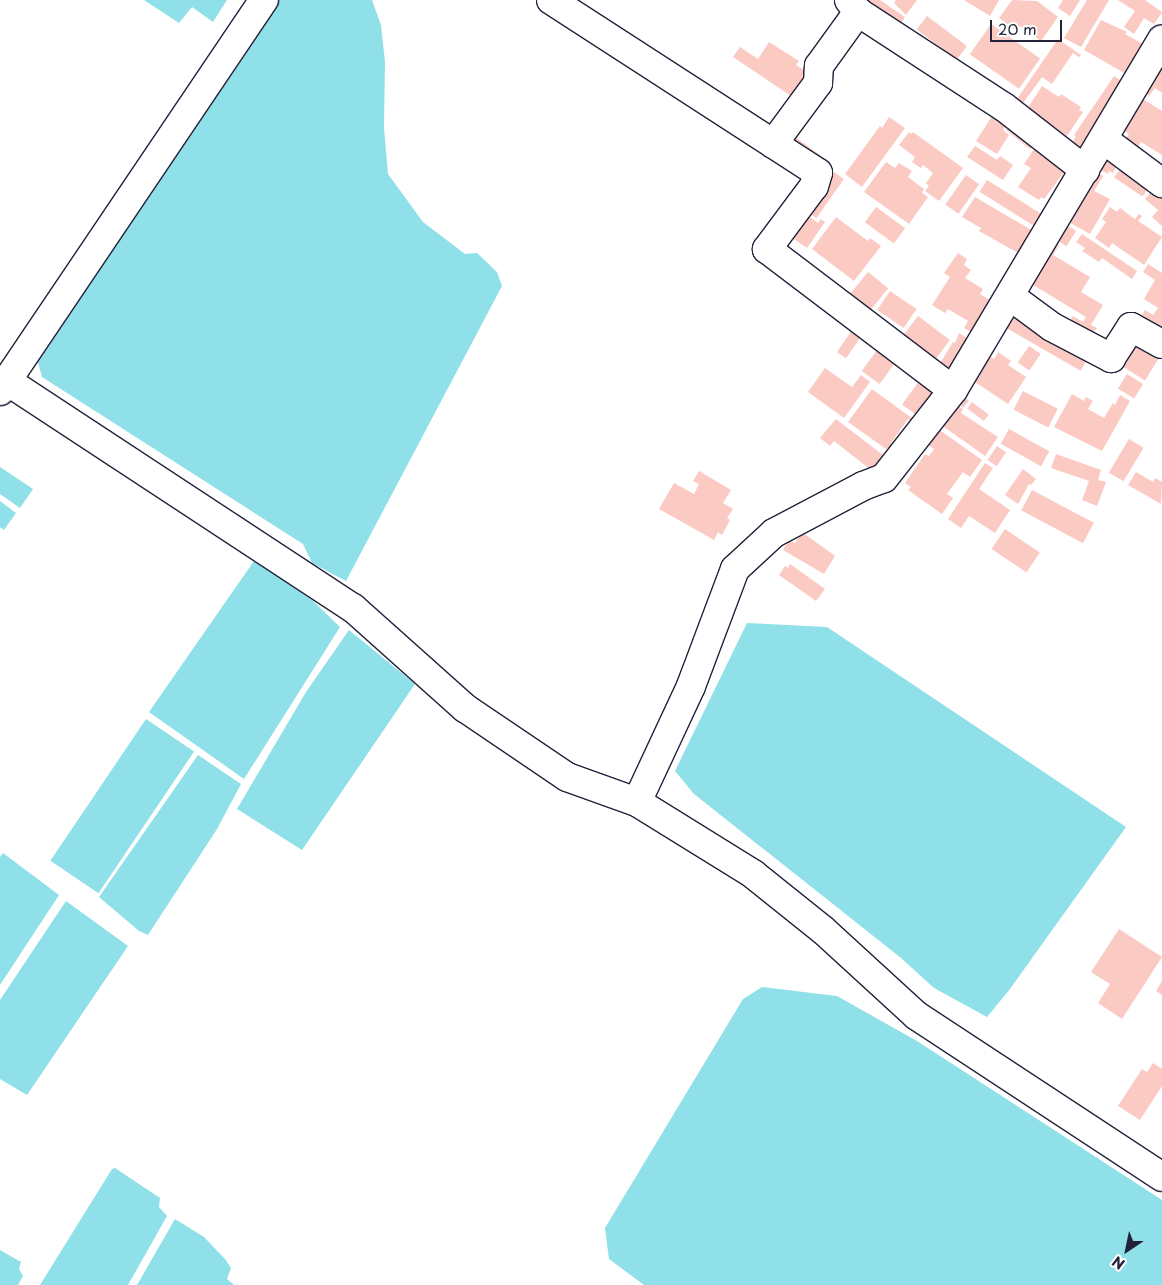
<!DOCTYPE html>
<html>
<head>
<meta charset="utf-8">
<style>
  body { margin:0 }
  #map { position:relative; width:1162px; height:1285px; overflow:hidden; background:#fff; font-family:"Playpen Sans",sans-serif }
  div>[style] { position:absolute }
  .water>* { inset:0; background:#8fe0e8; transform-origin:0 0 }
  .building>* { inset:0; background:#facac3; transform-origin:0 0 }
  .roads { filter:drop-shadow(1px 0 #22223b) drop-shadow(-1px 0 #22223b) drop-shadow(0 1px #22223b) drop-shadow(0 -1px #22223b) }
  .minor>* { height:28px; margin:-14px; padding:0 14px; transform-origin:14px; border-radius:14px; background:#fff }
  span { translate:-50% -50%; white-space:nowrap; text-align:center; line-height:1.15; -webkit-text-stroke:5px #fff; paint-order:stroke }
  .north { position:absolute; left:1102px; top:1225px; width:50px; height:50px; -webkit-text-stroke:4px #fff; paint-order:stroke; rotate:214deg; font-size:14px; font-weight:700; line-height:20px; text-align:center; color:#22223b }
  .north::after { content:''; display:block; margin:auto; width:18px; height:22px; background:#22223b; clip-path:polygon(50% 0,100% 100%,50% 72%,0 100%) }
  .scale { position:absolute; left:990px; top:20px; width:72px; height:22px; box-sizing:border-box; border:2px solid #22223b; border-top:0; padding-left:6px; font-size:15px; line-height:18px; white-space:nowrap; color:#22223b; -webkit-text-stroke:4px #fff; paint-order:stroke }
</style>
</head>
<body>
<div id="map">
  <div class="water">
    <i style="clip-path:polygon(144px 0,227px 0,213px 22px,192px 7px,179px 23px)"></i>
    <i style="clip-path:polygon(270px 0,372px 0,381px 25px,385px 62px,384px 128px,388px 174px,423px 222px,465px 254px,477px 253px,497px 272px,502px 286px,346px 581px,312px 563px,303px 544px,42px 377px,35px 351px)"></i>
    <i style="clip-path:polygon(0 467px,33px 489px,20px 508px,0 494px)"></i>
    <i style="clip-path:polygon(0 501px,16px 513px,4px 530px,0 527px)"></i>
    <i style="clip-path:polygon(254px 561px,312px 600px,340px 627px,244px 779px,149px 712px)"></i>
    <i style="clip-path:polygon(747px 623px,827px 627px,1126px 827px,1010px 989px,987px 1017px,934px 988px,901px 958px,694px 794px,675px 771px)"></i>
    <i style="clip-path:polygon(349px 630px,415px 684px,302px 850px,237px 809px,306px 692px)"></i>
    <i style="left:146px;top:719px;width:58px;height:171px;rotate:34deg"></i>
    <i style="clip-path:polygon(198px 755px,241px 784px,217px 829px,148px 935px,139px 931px,99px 897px)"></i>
    <i style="clip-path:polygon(3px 853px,59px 895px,0 985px,0 857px)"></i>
    <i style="clip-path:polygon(66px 901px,128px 946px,27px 1095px,0 1079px,0 1000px)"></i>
    <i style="clip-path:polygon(762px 987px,837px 996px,917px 1041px,1162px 1200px,1162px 1285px,644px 1285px,609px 1259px,605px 1228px,743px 999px)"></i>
    <i style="clip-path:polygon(115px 1168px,160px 1198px,159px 1207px,167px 1216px,128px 1285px,40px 1285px,112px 1169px)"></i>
    <i style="clip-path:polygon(175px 1219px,204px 1237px,225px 1259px,231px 1268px,227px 1279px,234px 1285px,137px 1285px)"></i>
    <i style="clip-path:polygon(0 1250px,21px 1262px,19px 1269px,23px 1276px,18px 1285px,0 1285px)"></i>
  </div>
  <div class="building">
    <i style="clip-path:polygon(863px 0,880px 0,905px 17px,899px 26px)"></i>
    <i style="clip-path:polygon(896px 0,917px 0,906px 15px,894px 3px)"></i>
    <i style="clip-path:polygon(964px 0,999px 0,990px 16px)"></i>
    <i style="clip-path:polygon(1012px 0,1037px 1px,1058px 17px,1041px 41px,1020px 26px,1017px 31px,999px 18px)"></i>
    <i style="clip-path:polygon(1063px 0,1080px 0,1070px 16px,1058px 8px)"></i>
    <i style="clip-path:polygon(1087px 0,1109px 0,1081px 47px,1064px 38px)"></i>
    <i style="clip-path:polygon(1118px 0,1145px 0,1162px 12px,1154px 24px,1144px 18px,1134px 34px,1124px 27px,1135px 11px)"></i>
    <i style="left:927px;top:16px;width:50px;height:17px;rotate:37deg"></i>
    <i style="clip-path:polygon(1101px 20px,1127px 32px,1125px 34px,1143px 44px,1126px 74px,1084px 50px)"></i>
    <i style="left:991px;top:24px;width:60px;height:37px;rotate:35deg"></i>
    <i style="clip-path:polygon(1058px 39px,1081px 55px,1079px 57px,1073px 53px,1052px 84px,1042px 77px,1021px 106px,1015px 102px)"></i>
    <i style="clip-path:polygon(769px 42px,799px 61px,796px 65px,810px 74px,794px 98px,733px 57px,740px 47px,758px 59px)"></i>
    <i style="clip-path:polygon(1162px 65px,1162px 93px,1155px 88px,1149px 96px,1143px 91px)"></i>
    <i style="clip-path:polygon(1114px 76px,1123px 82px,1080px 148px,1072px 143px,1076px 136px,1074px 135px)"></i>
    <i style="clip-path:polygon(1042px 86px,1059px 97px,1061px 94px,1081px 107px,1079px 110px,1083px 112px,1067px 136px,1045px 121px,1044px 124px,1027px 109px)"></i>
    <i style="clip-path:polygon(1141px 98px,1162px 111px,1162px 155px,1141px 142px,1138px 147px,1125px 139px,1129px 134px,1122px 129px)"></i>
    <i style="clip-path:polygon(994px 113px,1008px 122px,1003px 130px,1009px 135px,997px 154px,976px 141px)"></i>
    <i style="clip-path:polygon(889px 117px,905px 128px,862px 187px,845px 174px,880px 126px,882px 128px)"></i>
    <i style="clip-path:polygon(1010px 125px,1035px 142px,1030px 149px,1006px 130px)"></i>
    <i style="clip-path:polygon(909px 132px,912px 134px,913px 132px,963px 168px,939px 201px,925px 191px,929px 186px,926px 183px,933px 173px,923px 165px,921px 168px,912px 162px,915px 157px,899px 145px)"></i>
    <i style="left:791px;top:134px;width:48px;height:9px;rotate:36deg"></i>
    <i style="clip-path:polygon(975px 146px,997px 160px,1000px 156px,1013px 165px,1003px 180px,967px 157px)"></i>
    <i style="clip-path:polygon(1036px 146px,1068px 167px,1044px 199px,1041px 197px,1039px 200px,1018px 187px,1031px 168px,1024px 164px)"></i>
    <i style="clip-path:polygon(1105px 155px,1118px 163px,1113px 173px,1109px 171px,1108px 174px,1097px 168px)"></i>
    <i style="clip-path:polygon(886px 162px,895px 168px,899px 163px,912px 171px,908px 177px,924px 189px,922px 193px,928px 197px,909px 224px,864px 192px)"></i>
    <i style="left:1122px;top:166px;width:34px;height:14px;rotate:34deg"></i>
    <i style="clip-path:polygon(1095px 171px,1103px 176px,1094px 191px,1110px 199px,1090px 234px,1067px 221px)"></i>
    <i style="left:834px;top:172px;width:12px;height:48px;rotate:35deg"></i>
    <i style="left:966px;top:175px;width:16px;height:36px;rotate:35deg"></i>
    <i style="left:987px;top:180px;width:65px;height:14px;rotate:32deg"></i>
    <i style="clip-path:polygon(1154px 188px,1162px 195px,1162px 226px,1152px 217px,1158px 210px,1145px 199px)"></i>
    <i style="clip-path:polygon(975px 197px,1033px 231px,1020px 254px,979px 231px,981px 228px,962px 217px)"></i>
    <i style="left:876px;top:207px;width:36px;height:19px;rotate:36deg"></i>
    <i style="clip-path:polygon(1110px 207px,1117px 212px,1120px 208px,1135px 219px,1139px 214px,1142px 216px,1138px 221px,1162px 237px,1144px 265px,1112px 243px,1109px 248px,1095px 238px,1106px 222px,1102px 219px)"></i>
    <i style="clip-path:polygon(803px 212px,818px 223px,821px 219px,825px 222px,807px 248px,788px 235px)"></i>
    <i style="clip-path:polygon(836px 217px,868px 241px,870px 238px,881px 246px,854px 281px,812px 249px)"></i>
    <i style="left:1065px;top:224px;width:13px;height:18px;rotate:32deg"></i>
    <i style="clip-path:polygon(1082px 234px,1137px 271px,1132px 279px,1102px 258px,1099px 262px,1082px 251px,1085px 248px,1076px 242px)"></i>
    <i style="clip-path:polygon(1055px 242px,1059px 245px,1053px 255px,1090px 277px,1081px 292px,1103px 305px,1091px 325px,1097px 328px,1093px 333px,1106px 340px,1067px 326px,1073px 316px,1083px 322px,1086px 317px,1030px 283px)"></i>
    <i style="clip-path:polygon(958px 253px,967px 259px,964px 265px,971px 270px,965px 278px,983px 289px,980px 294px,991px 301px,971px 332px,964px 328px,968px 321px,948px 309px,945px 313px,932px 305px,950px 277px,944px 273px)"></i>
    <i style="clip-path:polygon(1148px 264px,1162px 273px,1162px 333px,1140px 318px,1145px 310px,1153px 315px,1158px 308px,1144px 299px,1155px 280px,1143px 272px)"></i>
    <i style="left:868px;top:272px;width:26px;height:31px;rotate:39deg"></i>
    <i style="left:890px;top:291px;width:32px;height:23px;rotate:34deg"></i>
    <i style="left:1010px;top:315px;width:89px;height:13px;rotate:30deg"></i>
    <i style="left:918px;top:316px;width:40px;height:27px;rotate:37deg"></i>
    <i style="left:856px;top:324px;width:11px;height:34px;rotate:34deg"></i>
    <i style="clip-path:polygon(959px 333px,967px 338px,948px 370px,939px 365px,953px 342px,955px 343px)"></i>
    <i style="left:1132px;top:337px;width:34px;height:30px;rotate:32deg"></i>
    <i style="left:880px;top:346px;width:22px;height:31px;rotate:36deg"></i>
    <i style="left:1029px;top:346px;width:14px;height:20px;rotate:34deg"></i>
    <i style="clip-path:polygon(998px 352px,1011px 361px,1008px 365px,1026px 377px,1008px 404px,969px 378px,985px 354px,994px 359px)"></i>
    <i style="clip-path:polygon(825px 368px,852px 387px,861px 375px,870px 382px,844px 418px,808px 392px)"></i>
    <i style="left:1127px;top:374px;width:19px;height:17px;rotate:32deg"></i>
    <i style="left:922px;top:377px;width:17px;height:34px;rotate:36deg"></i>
    <i style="clip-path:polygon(872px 389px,913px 419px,911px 421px,908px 419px,891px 443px,893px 446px,891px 449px,889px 447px,886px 449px,848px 422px)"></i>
    <i style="left:1023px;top:391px;width:39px;height:21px;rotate:27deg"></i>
    <i style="left:958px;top:392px;width:14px;height:9px;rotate:39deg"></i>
    <i style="clip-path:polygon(1072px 394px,1084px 401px,1086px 397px,1093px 401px,1088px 409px,1104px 418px,1113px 403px,1115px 405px,1120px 395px,1130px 401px,1102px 451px,1054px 427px)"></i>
    <i style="left:972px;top:402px;width:21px;height:8px;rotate:37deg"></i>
    <i style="clip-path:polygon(955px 404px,963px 409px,961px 413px,998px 437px,985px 456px,937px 422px)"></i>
    <i style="clip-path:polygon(836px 419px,883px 455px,871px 470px,834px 441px,830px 446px,820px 438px)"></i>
    <i style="clip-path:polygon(934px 426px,982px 460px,970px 477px,963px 472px,947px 494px,953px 498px,942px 514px,908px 490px,911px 487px,905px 483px,925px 454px,929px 456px,934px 449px,923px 441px)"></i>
    <i style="left:1009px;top:429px;width:46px;height:17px;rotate:29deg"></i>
    <i style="left:1129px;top:439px;width:17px;height:39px;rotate:31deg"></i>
    <i style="left:997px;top:446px;width:11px;height:17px;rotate:34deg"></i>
    <i style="clip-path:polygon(1056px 454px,1101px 470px,1098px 480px,1106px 482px,1097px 506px,1082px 500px,1089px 481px,1051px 468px)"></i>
    <i style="clip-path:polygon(985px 463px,993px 468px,979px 489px,1010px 510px,995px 533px,969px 516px,961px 528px,948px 519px)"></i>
    <i style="clip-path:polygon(1023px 469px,1036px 479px,1031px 485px,1029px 484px,1018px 504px,1005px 495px)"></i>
    <i style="clip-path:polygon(699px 471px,731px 490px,723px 503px,733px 509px,727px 518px,730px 520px,722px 535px,718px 532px,714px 540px,659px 509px,674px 483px,694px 494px,699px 484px,693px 481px)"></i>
    <i style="clip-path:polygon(1136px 472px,1153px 482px,1155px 478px,1162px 482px,1161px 504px,1128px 485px)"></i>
    <i style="left:1032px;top:490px;width:70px;height:23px;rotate:28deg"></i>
    <i style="left:1005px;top:529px;width:42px;height:24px;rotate:34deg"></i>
    <i style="clip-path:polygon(802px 532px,835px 556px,824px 574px,783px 550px,789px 540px,795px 543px)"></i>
    <i style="clip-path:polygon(790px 564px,825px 589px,816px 601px,779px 575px,785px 566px,788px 568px)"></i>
    <i style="clip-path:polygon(1119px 929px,1162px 957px,1122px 1019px,1098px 1003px,1110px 984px,1091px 972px)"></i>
    <i style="clip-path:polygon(1162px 981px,1162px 995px,1156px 991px)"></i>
    <i style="clip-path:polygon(1153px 1063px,1162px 1069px,1162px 1086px,1140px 1120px,1118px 1106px,1142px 1069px,1147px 1072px)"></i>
  </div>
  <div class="roads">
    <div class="minor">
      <i style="left:551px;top:0;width:318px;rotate:32.9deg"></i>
      <i style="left:818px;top:173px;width:14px;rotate:107deg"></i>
      <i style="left:814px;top:186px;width:79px;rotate:126.7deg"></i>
      <i style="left:767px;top:249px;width:233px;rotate:37.2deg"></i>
      <i style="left:858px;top:12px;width:174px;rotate:33.1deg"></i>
      <i style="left:1004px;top:107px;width:103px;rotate:37.9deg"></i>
      <i style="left:1103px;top:139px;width:74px;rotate:36.7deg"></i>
      <i style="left:773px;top:144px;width:76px;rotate:-53.6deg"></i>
      <i style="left:818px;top:83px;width:17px;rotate:-87deg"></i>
      <i style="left:819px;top:66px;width:67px;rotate:-54.2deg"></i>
      <i style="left:858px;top:12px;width:15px;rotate:-127deg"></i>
      <i style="left:1010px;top:296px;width:52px;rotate:36.4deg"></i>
      <i style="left:1052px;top:327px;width:67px;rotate:27.7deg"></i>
      <i style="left:1111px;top:358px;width:37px;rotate:-57deg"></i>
      <i style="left:1131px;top:327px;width:35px;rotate:29deg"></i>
      <i style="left:7px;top:381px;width:414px;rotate:33.3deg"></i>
      <i style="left:353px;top:608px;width:150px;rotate:41.8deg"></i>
      <i style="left:465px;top:708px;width:123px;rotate:34.1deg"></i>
      <i style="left:567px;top:777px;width:74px;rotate:19.7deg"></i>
      <i style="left:637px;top:802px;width:137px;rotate:31.8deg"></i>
      <i style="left:753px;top:874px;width:90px;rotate:38.7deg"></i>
      <i style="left:823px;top:930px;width:127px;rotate:42.5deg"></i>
      <i style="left:917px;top:1016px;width:293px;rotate:33.3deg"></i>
      <i style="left:0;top:391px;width:472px;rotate:-56deg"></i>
      <i style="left:637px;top:802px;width:128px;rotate:-65deg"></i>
      <i style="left:691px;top:686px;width:125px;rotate:-69.4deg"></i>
      <i style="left:735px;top:569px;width:53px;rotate:-42.7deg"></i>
      <i style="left:774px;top:533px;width:101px;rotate:-27.8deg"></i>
      <i style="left:863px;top:486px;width:22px;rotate:-21deg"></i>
      <i style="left:884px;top:478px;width:112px;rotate:-51.9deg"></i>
      <i style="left:953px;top:390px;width:408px;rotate:-59.2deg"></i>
    </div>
  </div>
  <div class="north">N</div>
  <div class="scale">20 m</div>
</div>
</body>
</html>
